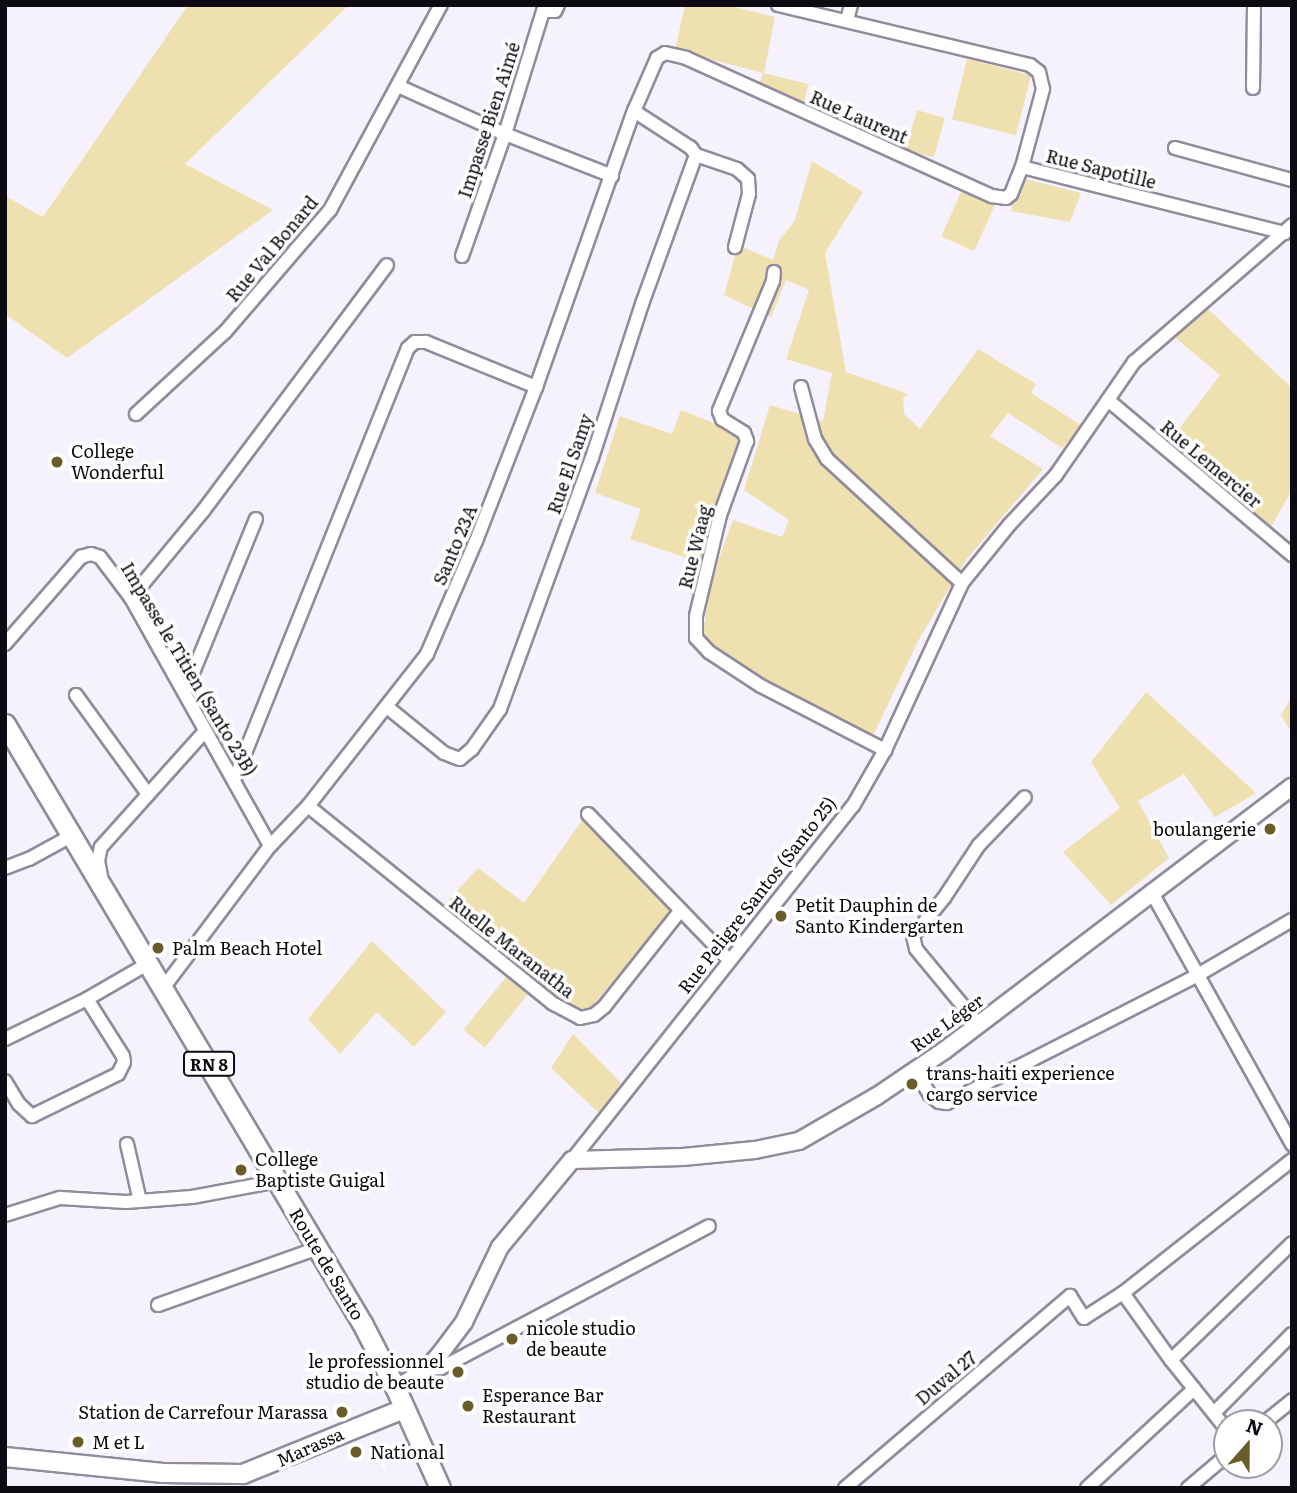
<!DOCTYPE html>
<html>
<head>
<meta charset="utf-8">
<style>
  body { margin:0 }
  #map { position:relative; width:1297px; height:1493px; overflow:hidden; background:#f5f2fd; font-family:Literata,serif }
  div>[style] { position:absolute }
  .green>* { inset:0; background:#efe1af; transform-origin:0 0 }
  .roads { filter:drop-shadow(2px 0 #918b9d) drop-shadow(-2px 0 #918b9d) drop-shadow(0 2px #918b9d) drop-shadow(0 -2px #918b9d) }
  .minor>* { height:12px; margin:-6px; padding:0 6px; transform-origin:6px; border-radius:6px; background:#fff }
  .tertiary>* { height:16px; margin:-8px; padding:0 8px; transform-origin:8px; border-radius:8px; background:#fff }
  .secondary>* { height:18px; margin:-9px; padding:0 9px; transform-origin:9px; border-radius:9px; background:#fff }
  .primary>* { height:19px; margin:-9.5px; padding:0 9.5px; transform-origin:9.5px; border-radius:9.5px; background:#fff }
  .dots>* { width:19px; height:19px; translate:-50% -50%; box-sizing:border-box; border:4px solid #fff; border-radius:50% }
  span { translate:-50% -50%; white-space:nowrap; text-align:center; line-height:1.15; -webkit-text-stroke:7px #fff; paint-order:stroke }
  .shield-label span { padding:2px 5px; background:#fff; border:2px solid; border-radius:5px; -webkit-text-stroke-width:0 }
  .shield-label { font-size:16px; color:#0d0b11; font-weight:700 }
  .street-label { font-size:18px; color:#0d0b11 }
  .poi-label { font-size:18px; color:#0d0b11 }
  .left { translate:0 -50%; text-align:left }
  .right { translate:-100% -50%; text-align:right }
  .frame { position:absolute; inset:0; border:7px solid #0d0b11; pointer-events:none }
  .north { position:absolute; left:1213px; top:1409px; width:70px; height:70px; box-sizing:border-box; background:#fff; border:2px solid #9e9da0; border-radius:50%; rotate:21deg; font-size:19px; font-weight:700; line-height:28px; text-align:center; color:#0d0b11 }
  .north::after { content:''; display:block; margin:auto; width:24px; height:32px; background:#6a5c29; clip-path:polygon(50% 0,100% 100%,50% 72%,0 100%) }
</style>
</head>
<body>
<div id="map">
  <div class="green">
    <i style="clip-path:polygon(188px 5px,349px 5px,185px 164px,273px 210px,67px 358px,5px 314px,5px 196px,43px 217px)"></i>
    <i style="clip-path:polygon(685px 5px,727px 5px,775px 17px,764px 73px,808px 84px,803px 108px,756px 92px,763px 73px,675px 50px)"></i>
    <i style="left:967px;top:59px;width:66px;height:62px;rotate:14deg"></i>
    <i style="left:917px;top:110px;width:29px;height:41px;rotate:16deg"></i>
    <i style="clip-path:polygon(812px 161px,863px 192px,825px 253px,846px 372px,908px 394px,903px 398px,904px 414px,920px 429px,978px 349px,1036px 384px,1031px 393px,1082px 426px,1062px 448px,1008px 413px,990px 436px,1043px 469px,966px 560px,918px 641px,872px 738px,745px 672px,702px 639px,711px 580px,733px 520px,782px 537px,789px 520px,744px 490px,770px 405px,823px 421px,832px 373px,786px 359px,809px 290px,786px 280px,771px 317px,724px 295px,738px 245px,773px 260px,779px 241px,795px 220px)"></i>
    <i style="clip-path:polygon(1017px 177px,1081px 193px,1070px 222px,1011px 211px)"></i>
    <i style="left:962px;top:190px;width:36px;height:51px;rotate:24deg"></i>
    <i style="clip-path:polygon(1207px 308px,1292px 388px,1292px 490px,1268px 532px,1172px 446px,1173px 437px,1220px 375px,1173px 336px)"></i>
    <i style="clip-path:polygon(681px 410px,746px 436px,705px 564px,630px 539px,641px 509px,595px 493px,620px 416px,672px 434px)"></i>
    <i style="clip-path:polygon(1146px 692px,1256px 793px,1215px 817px,1184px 774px,1138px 801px,1169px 858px,1111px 905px,1063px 852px,1120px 808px,1091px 762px)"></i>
    <i style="clip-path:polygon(1292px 696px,1292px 733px,1281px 715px)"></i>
    <i style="clip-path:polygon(583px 819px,671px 911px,580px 1021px,441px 908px,478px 868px,524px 903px)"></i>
    <i style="clip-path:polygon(372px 941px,446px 1012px,414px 1047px,377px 1012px,340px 1054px,308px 1019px)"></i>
    <i style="left:506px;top:977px;width:28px;height:68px;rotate:39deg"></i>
    <i style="clip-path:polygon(573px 1034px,621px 1083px,600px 1114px,551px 1068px)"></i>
  </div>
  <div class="roads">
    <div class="minor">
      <i style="left:778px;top:5px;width:259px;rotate:13.4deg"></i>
      <i style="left:1030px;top:65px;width:11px;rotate:38deg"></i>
      <i style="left:1039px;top:72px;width:17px;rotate:77deg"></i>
      <i style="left:1043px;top:89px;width:81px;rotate:105.1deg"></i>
      <i style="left:1022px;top:167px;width:271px;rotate:14.1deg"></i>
      <i style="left:847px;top:20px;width:16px;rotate:-75deg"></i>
      <i style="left:398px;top:86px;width:117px;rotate:24.2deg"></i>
      <i style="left:505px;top:134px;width:115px;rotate:21.4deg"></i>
      <i style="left:1253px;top:88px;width:83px;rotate:-89.3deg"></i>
      <i style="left:1175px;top:148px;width:121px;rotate:15.3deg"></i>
      <i style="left:696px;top:155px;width:43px;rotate:18.9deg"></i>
      <i style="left:737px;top:169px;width:15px;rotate:42deg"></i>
      <i style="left:748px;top:179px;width:15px;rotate:86deg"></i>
      <i style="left:749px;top:194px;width:55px;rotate:104.8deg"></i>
      <i style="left:462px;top:256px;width:129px;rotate:-70.6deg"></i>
      <i style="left:505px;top:134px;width:129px;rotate:-72.8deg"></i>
      <i style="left:543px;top:11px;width:12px"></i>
      <i style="left:555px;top:11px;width:7px;rotate:-63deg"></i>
      <i style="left:774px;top:272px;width:9px;rotate:96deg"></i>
      <i style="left:773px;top:281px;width:141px;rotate:112.6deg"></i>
      <i style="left:719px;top:411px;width:9px;rotate:69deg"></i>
      <i style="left:722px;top:419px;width:26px;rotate:32deg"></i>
      <i style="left:744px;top:433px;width:9px;rotate:69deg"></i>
      <i style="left:747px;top:441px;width:79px;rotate:110deg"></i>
      <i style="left:720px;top:515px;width:104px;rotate:103.4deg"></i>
      <i style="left:696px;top:616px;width:22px;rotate:90deg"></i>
      <i style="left:696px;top:638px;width:19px;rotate:47deg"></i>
      <i style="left:709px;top:652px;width:62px;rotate:33.2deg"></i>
      <i style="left:761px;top:686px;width:140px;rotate:27.3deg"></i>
      <i style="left:801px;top:387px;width:54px;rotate:74.9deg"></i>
      <i style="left:815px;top:439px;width:23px;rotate:59deg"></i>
      <i style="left:827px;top:459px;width:183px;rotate:42.6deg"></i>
      <i style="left:1108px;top:400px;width:241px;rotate:40.1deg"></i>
      <i style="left:136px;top:414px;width:121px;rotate:-42.7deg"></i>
      <i style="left:225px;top:332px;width:161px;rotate:-49.3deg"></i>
      <i style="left:330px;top:210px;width:233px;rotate:-61.6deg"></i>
      <i style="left:131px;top:598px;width:113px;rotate:-50.4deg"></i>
      <i style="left:203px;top:511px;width:307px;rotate:-53.2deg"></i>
      <i style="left:5px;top:644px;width:116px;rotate:-48.9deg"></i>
      <i style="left:81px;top:557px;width:10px;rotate:-17deg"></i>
      <i style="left:91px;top:554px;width:9px;rotate:18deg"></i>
      <i style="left:100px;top:557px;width:51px;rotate:52.9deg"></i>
      <i style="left:131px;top:598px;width:284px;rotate:60.7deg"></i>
      <i style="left:185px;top:692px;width:187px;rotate:-67.7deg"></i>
      <i style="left:76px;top:695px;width:122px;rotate:54deg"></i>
      <i style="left:387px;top:707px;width:73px;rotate:38.9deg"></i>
      <i style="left:444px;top:753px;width:17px;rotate:21deg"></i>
      <i style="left:460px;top:759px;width:16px;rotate:-40deg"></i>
      <i style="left:472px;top:749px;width:49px;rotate:-55deg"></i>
      <i style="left:500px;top:709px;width:267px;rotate:-69.9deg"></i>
      <i style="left:592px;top:458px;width:162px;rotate:-72deg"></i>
      <i style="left:642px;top:304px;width:158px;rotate:-70.1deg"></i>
      <i style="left:696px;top:155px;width:9px;rotate:-126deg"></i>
      <i style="left:691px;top:148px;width:68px;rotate:-147deg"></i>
      <i style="left:235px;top:778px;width:463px;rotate:-68.1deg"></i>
      <i style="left:408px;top:348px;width:9px;rotate:-41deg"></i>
      <i style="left:415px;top:342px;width:11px"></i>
      <i style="left:426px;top:342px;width:119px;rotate:22.2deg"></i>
      <i style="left:308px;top:806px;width:314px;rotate:38.9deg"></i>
      <i style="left:552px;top:1003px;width:32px;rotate:28deg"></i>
      <i style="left:580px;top:1018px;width:14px;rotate:-12deg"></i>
      <i style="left:594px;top:1015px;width:13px;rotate:-39deg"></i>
      <i style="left:604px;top:1007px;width:122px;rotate:-51.6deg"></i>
      <i style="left:588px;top:814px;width:204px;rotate:46deg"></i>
      <i style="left:5px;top:868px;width:26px;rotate:-21deg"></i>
      <i style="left:29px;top:859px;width:50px;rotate:-28.6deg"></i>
      <i style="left:101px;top:876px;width:15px;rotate:-101deg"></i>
      <i style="left:98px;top:861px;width:14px;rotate:-78deg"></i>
      <i style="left:101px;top:847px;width:156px;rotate:-48.1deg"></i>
      <i style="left:1151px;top:891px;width:290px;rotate:60.9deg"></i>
      <i style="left:164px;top:987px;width:176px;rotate:-53.1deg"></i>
      <i style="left:270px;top:846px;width:55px;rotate:-46.5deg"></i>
      <i style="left:308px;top:806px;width:193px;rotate:-51.9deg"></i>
      <i style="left:427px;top:654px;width:123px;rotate:-66.6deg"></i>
      <i style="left:476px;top:541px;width:165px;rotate:-68.7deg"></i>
      <i style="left:536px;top:387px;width:293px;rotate:-70.5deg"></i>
      <i style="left:634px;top:111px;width:58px;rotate:-66.5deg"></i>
      <i style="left:657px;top:58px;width:9px;rotate:-32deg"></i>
      <i style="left:665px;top:53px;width:22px;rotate:13deg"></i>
      <i style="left:686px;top:58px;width:336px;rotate:24.3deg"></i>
      <i style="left:992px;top:196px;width:14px;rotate:8deg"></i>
      <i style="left:1006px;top:198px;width:6px;rotate:-39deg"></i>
      <i style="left:1011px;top:194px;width:29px;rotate:-68deg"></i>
      <i style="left:978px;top:1024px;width:97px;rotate:-129.6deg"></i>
      <i style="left:916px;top:949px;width:13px;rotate:-103deg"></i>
      <i style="left:913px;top:936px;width:49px;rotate:-50.8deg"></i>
      <i style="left:944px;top:898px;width:64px;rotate:-56.6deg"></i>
      <i style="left:979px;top:845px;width:66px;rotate:-46.2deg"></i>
      <i style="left:5px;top:1039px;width:91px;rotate:-26deg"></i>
      <i style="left:87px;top:999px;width:72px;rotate:-30.1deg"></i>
      <i style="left:915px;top:1070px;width:29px;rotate:59deg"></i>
      <i style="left:930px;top:1095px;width:11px;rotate:38deg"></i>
      <i style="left:939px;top:1102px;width:8px;rotate:7deg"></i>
      <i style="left:947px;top:1103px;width:280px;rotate:-27deg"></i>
      <i style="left:1196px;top:976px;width:111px;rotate:-30.3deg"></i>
      <i style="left:5px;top:1081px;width:27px;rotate:59deg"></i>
      <i style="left:19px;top:1104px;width:18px;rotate:43deg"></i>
      <i style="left:32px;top:1116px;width:96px;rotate:-26deg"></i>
      <i style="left:118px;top:1074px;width:13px;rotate:-63deg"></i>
      <i style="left:124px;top:1062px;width:6px;rotate:-99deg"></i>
      <i style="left:123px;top:1056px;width:67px;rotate:-122.3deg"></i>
      <i style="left:127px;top:1144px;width:58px;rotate:77.2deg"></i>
      <i style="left:572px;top:1160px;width:452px;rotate:-51.6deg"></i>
      <i style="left:853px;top:806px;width:64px;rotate:-60.3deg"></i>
      <i style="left:885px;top:750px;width:184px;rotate:-65.2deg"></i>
      <i style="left:962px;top:583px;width:76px;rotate:-50.9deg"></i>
      <i style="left:1010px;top:524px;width:67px;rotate:-46.8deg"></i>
      <i style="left:1056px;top:475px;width:137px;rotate:-55.4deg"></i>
      <i style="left:1134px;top:362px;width:209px;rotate:-40.9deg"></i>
      <i style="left:5px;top:1215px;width:58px;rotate:-17.2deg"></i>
      <i style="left:60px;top:1198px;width:66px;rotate:3.5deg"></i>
      <i style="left:126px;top:1202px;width:66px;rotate:-4.3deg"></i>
      <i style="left:192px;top:1197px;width:87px;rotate:-10.5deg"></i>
      <i style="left:1123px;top:1293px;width:215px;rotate:-38.2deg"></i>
      <i style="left:158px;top:1305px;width:170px;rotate:-19.6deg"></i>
      <i style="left:1171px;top:1360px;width:168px;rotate:-44deg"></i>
      <i style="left:427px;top:1369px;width:14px;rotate:-4deg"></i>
      <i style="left:441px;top:1368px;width:303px;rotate:-27.9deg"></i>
      <i style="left:1214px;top:1413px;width:111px;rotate:-45.4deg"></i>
      <i style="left:1264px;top:1423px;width:36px;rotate:-39deg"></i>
      <i style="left:845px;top:1488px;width:296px;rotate:-40.5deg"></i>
      <i style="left:1070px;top:1296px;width:26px;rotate:58deg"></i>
      <i style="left:1084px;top:1318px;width:46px;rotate:-32.7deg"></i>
      <i style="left:1123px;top:1293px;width:82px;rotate:54.4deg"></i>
      <i style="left:1171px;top:1360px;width:90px;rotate:51.3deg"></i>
      <i style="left:1087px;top:1488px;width:146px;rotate:-42.8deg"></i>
      <i style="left:1188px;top:1488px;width:51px;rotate:-40.2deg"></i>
    </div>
    <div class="tertiary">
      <i style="left:396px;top:1389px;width:37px;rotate:-33deg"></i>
      <i style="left:427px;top:1369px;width:20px;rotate:-49deg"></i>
      <i style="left:440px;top:1354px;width:40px;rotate:-53deg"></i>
      <i style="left:464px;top:1322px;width:83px;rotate:-64.4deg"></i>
      <i style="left:500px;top:1247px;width:113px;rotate:-50.4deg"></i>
      <i style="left:572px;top:1160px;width:111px;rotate:-1.5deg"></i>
      <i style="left:683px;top:1157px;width:72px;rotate:-5.6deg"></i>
      <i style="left:755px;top:1150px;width:45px;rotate:-11.6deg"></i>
      <i style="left:799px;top:1141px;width:90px;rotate:-30deg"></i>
      <i style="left:877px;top:1096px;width:82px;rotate:-34.1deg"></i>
      <i style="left:945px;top:1050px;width:435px;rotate:-37.2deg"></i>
    </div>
    <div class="secondary">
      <i style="left:5px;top:1457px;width:159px;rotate:5.8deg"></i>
      <i style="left:163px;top:1473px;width:80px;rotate:0.7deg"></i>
      <i style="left:243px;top:1474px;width:174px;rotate:-22deg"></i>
    </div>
    <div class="primary">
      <i style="left:5px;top:724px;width:697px;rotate:59.21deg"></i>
      <i style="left:362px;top:1323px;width:74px;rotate:62.7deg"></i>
      <i style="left:396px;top:1389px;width:108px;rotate:66deg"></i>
    </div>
  </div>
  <div class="dots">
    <i style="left:57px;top:462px;background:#6a5c29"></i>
    <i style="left:1270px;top:829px;background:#6a5c29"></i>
    <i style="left:781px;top:916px;background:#6a5c29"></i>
    <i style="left:158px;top:948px;background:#6a5c29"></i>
    <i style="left:912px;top:1084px;background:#6a5c29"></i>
    <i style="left:241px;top:1170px;background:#6a5c29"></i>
    <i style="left:512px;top:1339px;background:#6a5c29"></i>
    <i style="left:458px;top:1372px;background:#6a5c29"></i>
    <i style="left:468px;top:1406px;background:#6a5c29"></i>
    <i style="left:342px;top:1412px;background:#6a5c29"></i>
    <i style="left:78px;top:1442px;background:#6a5c29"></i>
    <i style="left:356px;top:1452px;background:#6a5c29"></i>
  </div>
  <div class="shield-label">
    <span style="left:209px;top:1064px">RN 8</span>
  </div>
  <div class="street-label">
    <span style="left:859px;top:117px;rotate:24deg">Rue Laurent</span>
    <span style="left:489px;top:120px;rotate:-72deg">Impasse Bien Aimé</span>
    <span style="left:1101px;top:169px;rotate:14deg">Rue Sapotille</span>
    <span style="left:272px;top:249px;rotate:-50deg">Rue Val Bonard</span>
    <span style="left:570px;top:464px;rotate:-71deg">Rue El Samy</span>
    <span style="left:1211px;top:464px;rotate:40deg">Rue Lemercier</span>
    <span style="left:455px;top:545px;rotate:-67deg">Santo 23A</span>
    <span style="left:695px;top:547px;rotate:-76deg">Rue Waag</span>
    <span style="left:189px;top:669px;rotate:59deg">Impasse le Titien (Santo 23B)</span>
    <span style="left:757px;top:895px;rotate:-52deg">Rue Peligre Santos (Santo 25)</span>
    <span style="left:512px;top:947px;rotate:38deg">Ruelle Maranatha</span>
    <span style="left:947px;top:1023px;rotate:-36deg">Rue Léger</span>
    <span style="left:327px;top:1264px;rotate:59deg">Route de Santo</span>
    <span style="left:946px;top:1378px;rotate:-40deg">Duval 27</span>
    <span style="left:310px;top:1447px;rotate:-24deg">Marassa</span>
  </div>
  <div class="poi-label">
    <span class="left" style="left:71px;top:462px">College<br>Wonderful</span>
    <span class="right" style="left:1256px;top:829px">boulangerie</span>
    <span class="left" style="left:795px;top:916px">Petit Dauphin de<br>Santo Kindergarten</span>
    <span class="left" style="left:172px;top:948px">Palm Beach Hotel</span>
    <span class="left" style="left:926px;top:1084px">trans-haiti experience<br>cargo service</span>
    <span class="left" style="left:255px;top:1170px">College<br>Baptiste Guigal</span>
    <span class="left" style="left:526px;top:1339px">nicole studio<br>de beaute</span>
    <span class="right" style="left:444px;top:1372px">le professionnel<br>studio de beaute</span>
    <span class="left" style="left:482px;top:1406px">Esperance Bar<br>Restaurant</span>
    <span class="right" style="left:328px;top:1412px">Station de Carrefour Marassa</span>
    <span class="left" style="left:92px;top:1442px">M et L</span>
    <span class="left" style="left:370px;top:1452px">National</span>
  </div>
  <div class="frame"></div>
  <div class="north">N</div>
</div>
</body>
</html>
